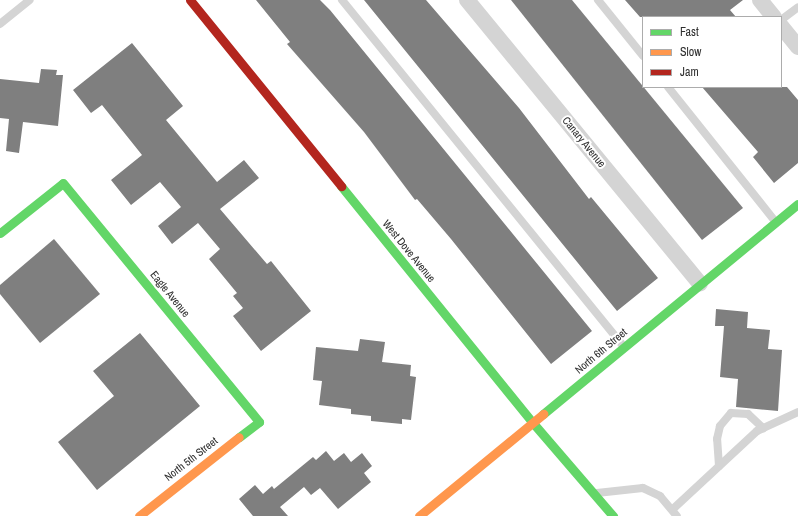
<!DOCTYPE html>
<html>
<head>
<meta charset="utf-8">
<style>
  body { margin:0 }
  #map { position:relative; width:798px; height:516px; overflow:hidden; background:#fff; font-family:"Archivo Narrow",sans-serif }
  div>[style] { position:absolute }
  .building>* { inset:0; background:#7f7f7f }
  .lane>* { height:8px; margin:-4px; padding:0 4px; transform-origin:4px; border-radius:4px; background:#d4d4d4 }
  .street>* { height:16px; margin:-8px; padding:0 8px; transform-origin:8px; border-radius:8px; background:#d4d4d4 }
  .fast>* { height:9px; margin:-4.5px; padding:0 4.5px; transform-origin:4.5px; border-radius:4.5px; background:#63d668 }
  .slow>* { height:9px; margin:-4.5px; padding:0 4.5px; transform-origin:4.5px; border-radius:4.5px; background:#ff974d }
  .jam>* { height:9px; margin:-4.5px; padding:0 4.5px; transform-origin:4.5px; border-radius:4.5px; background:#b3261e }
  span { translate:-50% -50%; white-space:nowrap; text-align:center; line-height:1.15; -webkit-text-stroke:4px #fff; paint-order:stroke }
  .street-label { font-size:11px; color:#2f2f2f }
  .legend { position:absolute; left:642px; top:16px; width:140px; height:72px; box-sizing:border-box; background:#fff; border:1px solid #acacac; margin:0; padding:5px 7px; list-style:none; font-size:12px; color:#2f2f2f }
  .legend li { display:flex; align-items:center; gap:8px; height:20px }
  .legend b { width:20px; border:1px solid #acacac }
</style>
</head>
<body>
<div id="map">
  <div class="building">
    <i style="clip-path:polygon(256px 0,320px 0,330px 10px,592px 331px,551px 364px,451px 239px,417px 199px,415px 200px,364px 132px,287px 44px,290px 42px)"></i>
    <i style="clip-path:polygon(364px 0,426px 0,519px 108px,589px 199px,591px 197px,658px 278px,617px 311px)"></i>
    <i style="clip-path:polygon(511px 0,572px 0,743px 208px,702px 240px)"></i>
    <i style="clip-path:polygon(625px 0,743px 0,730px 10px,736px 17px,640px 17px)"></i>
    <i style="clip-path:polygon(132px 43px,183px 106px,166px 120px,217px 182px,244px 160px,259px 178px,220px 209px,267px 264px,271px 261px,311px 311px,261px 351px,233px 316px,243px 308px,233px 296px,237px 293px,209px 259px,220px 249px,198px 223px,172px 244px,158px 226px,181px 207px,160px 182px,131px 205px,111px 180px,142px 155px,102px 105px,91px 113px,73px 90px)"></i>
    <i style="clip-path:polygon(41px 69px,57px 70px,56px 75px,63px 75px,58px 126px,23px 122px,19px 153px,6px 151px,9px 119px,0 118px,0 79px,39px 83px)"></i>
    <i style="clip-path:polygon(702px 87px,787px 87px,798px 100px,798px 163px,774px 183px,753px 157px,758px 152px)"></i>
    <i style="clip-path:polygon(54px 239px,100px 294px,40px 343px,0 294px,0 285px)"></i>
    <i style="clip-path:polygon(716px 309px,748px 312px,747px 328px,770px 330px,768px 349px,782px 350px,778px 411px,736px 407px,738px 379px,720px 377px,724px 326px,715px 326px)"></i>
    <i style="clip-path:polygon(140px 333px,200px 406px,97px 490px,58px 442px,114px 396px,93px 371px)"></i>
    <i style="clip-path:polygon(360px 339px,385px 342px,382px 362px,411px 365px,410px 376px,416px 377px,411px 420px,402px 419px,402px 424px,371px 421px,371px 416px,351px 414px,351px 409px,319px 405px,322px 381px,313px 380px,316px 347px,358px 351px)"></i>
    <i style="clip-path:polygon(326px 451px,334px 461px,344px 453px,351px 462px,362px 453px,372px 466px,364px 473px,371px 482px,338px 509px,320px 488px,311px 495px,304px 487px,280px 507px,288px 516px,253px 516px,239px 499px,255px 485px,263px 494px,272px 486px,274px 489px,313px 457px,316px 460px)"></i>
  </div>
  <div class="lane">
    <i style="left:342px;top:0;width:447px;rotate:50.9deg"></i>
    <i style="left:598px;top:0;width:72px;rotate:51.2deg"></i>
    <i style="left:781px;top:20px;width:21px;rotate:-37deg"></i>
    <i style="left:0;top:24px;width:38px;rotate:-39deg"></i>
    <i style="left:668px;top:87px;width:171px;rotate:51.4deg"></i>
    <i style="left:719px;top:466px;width:27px;rotate:-94deg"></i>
    <i style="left:717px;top:439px;width:13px;rotate:-77deg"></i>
    <i style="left:720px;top:426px;width:17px;rotate:-50deg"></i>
    <i style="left:731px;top:413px;width:17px;rotate:3deg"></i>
    <i style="left:748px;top:414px;width:21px;rotate:43deg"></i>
    <i style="left:597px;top:493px;width:46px;rotate:-6.2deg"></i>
    <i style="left:643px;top:488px;width:19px;rotate:25deg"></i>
    <i style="left:660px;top:496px;width:26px;rotate:50deg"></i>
    <i style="left:673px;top:509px;width:115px;rotate:-42.9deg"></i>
    <i style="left:757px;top:431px;width:45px;rotate:-24.9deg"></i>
  </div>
  <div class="street">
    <i style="left:467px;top:0;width:367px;rotate:50.6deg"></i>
    <i style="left:760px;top:0;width:22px;rotate:51deg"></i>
    <i style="left:781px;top:26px;width:27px;rotate:51deg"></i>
  </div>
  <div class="fast">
    <i style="left:341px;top:186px;width:305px;rotate:51deg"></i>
    <i style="left:533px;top:423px;width:123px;rotate:49.3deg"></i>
    <i style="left:0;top:233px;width:80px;rotate:-38.4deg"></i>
    <i style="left:63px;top:183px;width:309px;rotate:50.6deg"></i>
    <i style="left:259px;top:422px;width:25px;rotate:143deg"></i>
    <i style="left:543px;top:414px;width:330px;rotate:-39.5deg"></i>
  </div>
  <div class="slow">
    <i style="left:139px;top:516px;width:127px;rotate:-38.3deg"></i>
    <i style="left:419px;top:516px;width:161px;rotate:-39.4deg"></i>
  </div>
  <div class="jam">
    <i style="left:190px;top:0;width:240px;rotate:50.9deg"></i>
  </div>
  <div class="street-label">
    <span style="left:584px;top:142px;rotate:51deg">Canary Avenue</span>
    <span style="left:409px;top:251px;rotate:51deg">West Dove Avenue</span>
    <span style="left:170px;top:294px;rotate:51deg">Eagle Avenue</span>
    <span style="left:601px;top:351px;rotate:-40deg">North 6th Street</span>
    <span style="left:191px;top:459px;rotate:-38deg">North 5th Street</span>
  </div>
  <ul class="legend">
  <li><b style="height:5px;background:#63d668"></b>Fast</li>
  <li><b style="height:5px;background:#ff974d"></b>Slow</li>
  <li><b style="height:5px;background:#b3261e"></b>Jam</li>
  </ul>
</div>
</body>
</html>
